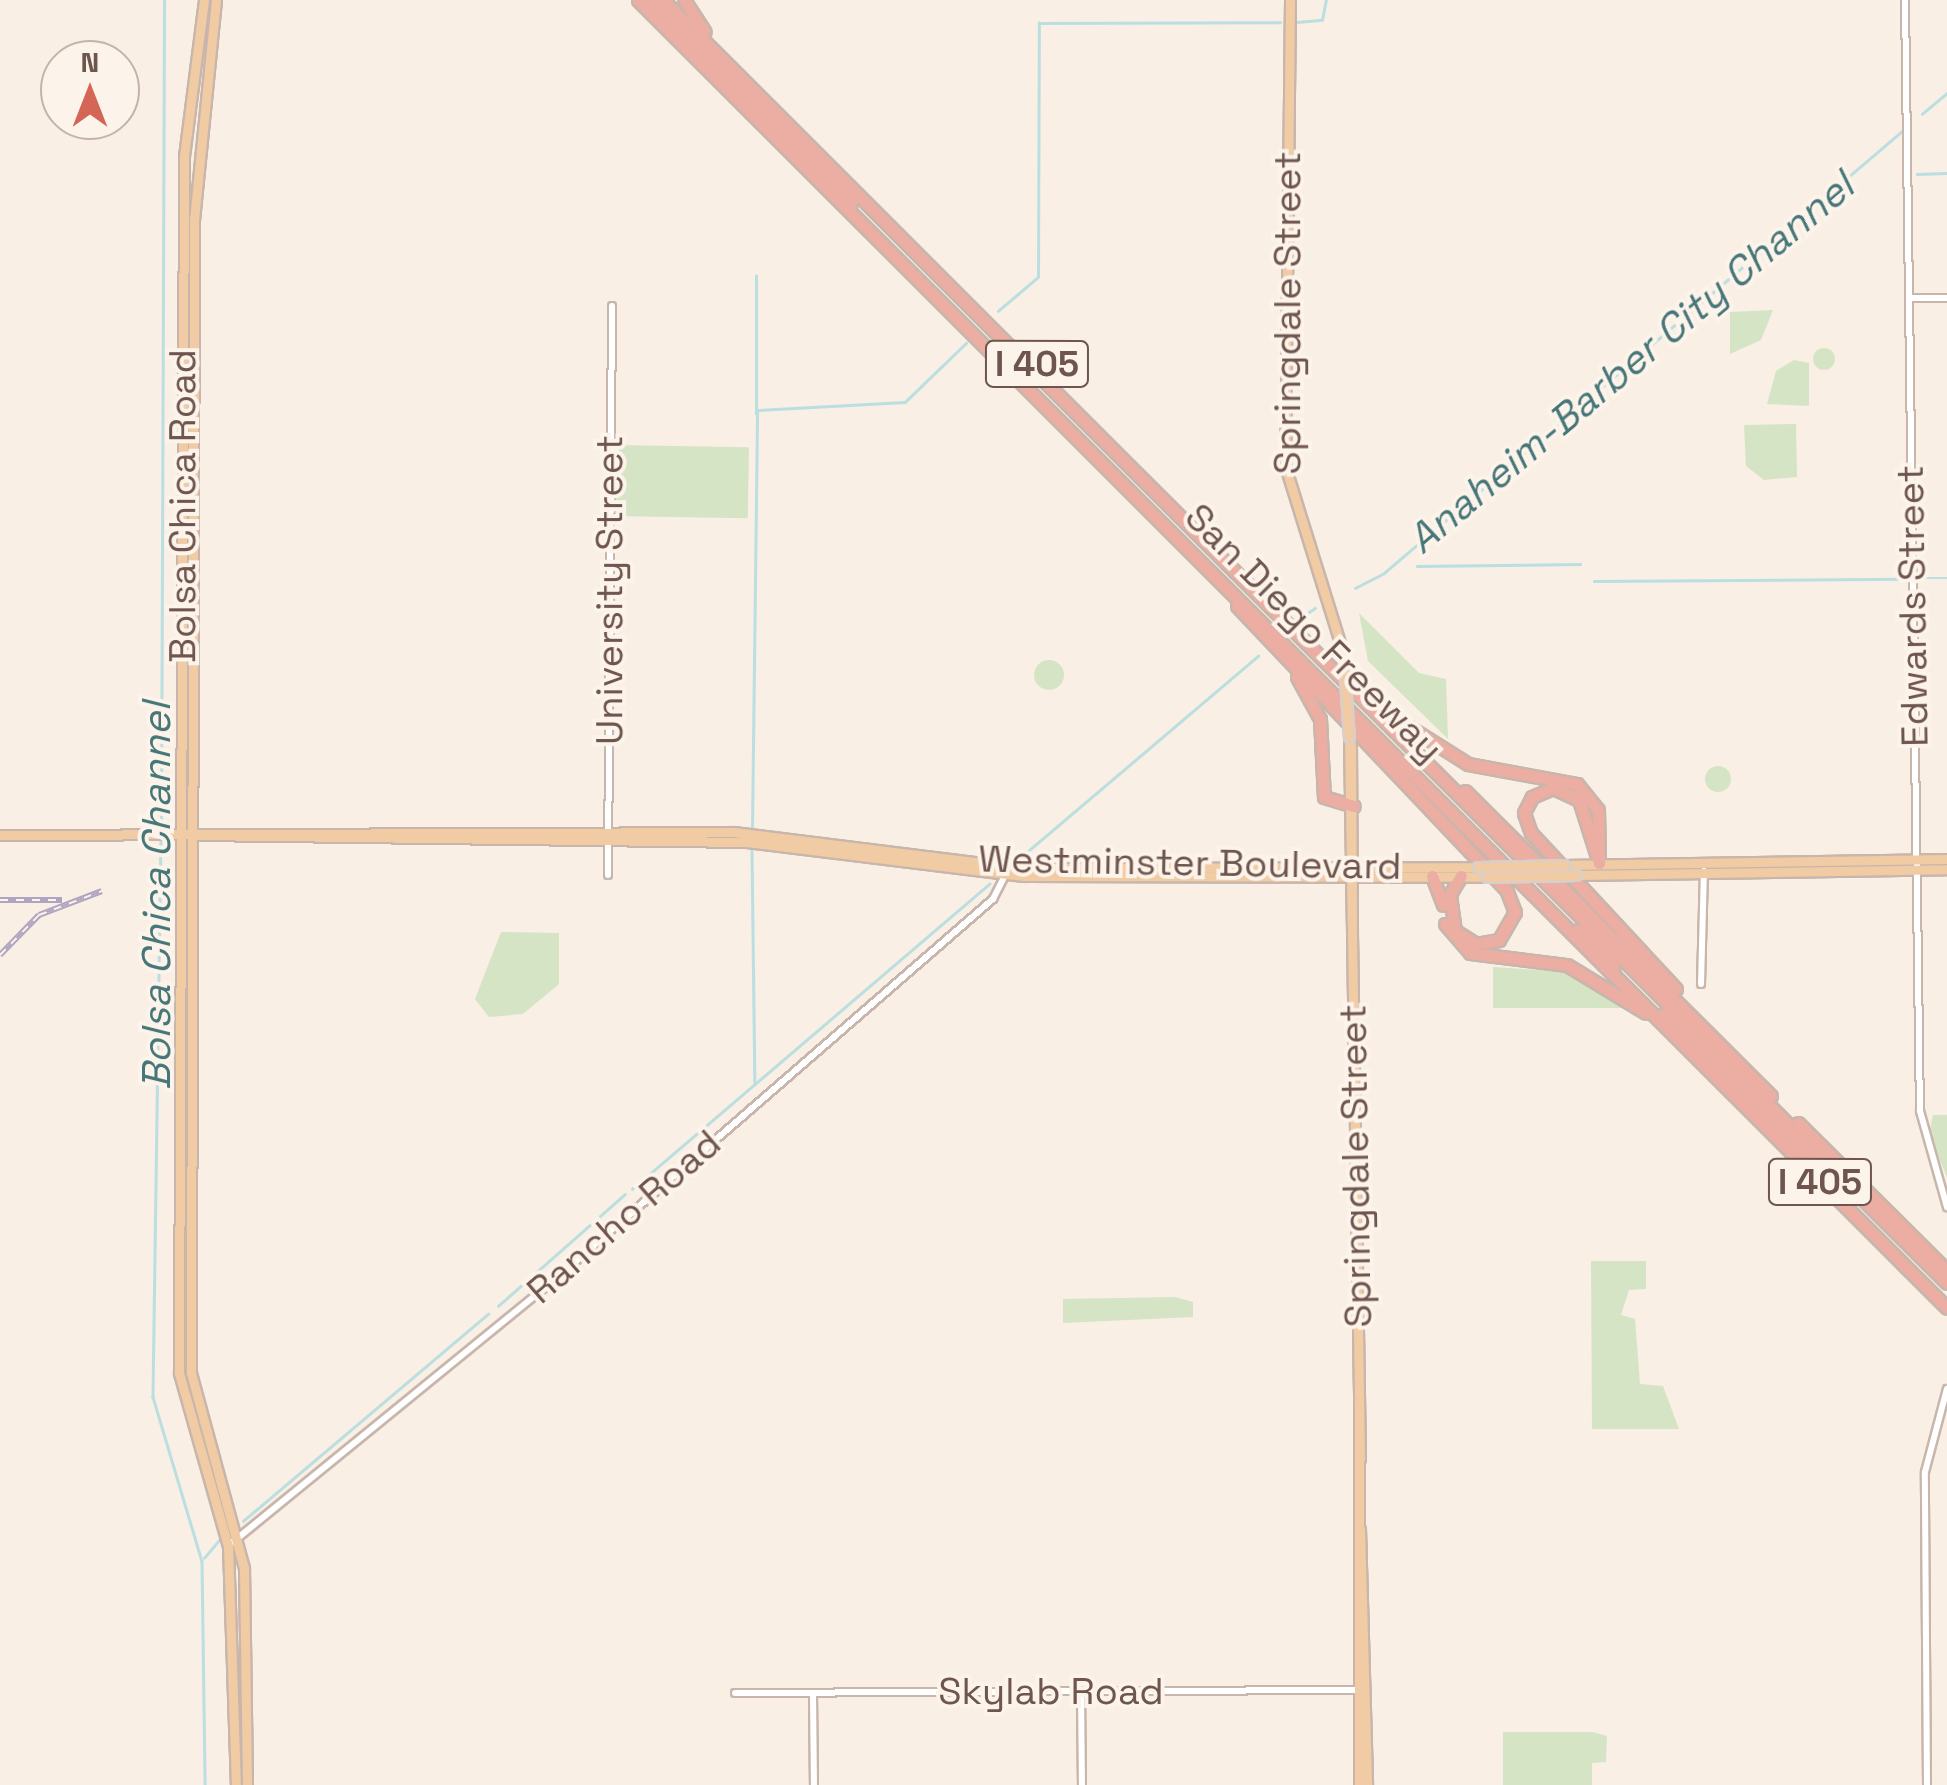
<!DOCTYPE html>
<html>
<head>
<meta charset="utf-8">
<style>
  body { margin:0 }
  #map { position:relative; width:1947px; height:1785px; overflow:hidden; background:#f9efe4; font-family:"Space Grotesk",sans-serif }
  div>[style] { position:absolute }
  .green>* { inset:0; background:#d5e4c5; transform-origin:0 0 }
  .round { border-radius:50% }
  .stream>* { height:2.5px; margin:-1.25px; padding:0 1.25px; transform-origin:1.25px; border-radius:1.25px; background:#bbdfe0 }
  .roads { filter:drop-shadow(2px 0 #c8b6ac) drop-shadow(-2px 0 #c8b6ac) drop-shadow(0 2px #c8b6ac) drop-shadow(0 -2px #c8b6ac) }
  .minor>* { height:6px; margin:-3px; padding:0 3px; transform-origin:3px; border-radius:3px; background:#fff }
  .major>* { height:9px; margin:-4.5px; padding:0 4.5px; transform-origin:4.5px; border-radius:4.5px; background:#f0cba4 }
  .highway>* { height:11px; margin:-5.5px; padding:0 5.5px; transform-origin:5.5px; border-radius:5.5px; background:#ecada2 }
  .rail>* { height:6px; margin-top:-3px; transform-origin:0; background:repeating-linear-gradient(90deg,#fcf3ea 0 8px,#b0a5c0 0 16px); box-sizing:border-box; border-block:2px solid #b0a5c0 }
  .bridges { filter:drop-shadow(2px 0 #d6cfcd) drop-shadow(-2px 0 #d6cfcd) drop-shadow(0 2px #d6cfcd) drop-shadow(0 -2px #d6cfcd) }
  .major-bridge>* { height:9px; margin:-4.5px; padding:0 4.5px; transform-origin:4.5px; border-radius:4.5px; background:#f0cba4 }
  span { translate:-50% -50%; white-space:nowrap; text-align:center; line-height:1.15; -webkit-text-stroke:8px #fcf3ea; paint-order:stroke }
  .shield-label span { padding:2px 8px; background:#fcf3ea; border:2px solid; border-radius:8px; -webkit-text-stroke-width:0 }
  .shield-label { font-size:35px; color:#6e554d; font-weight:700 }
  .street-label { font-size:38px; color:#6e554d }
  .water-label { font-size:40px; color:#477678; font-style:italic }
  .north { position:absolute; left:40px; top:40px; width:100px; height:100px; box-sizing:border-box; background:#fcf3ea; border:2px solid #c3b4ab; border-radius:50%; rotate:0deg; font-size:28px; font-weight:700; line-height:40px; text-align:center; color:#6e554d }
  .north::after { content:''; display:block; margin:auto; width:35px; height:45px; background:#d46658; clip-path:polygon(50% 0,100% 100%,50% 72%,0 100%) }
</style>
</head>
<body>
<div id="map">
  <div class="green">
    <i style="clip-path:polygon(1773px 310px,1761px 340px,1730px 354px,1730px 312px)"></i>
    <i class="round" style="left:1813px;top:348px;width:22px;height:22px"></i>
    <i style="clip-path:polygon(1794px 360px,1809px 363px,1809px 406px,1767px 404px,1776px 371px)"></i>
    <i style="clip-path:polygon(1796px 424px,1797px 477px,1764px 480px,1746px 466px,1744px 425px)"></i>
    <i style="left:614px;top:445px;width:135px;height:71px;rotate:1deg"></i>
    <i style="clip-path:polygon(1359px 613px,1419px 673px,1446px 679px,1448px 739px,1368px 661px)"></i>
    <i class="round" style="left:1034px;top:660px;width:30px;height:30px"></i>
    <i class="round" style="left:1705px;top:766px;width:26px;height:26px"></i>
    <i style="clip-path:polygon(501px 932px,559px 933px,559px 984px,523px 1014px,489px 1017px,475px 999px)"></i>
    <i style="clip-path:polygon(1493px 967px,1568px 972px,1625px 1008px,1493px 1008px)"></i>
    <i style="clip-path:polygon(1933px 1115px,1947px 1115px,1947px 1177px,1929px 1135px)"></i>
    <i style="clip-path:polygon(1591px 1261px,1646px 1261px,1646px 1289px,1629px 1290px,1621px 1315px,1635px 1319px,1640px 1384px,1663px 1386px,1679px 1429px,1592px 1429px)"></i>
    <i style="clip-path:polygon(1175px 1297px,1193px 1302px,1193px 1317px,1063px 1323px,1063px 1299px)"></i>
    <i style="clip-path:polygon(1503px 1732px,1592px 1732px,1607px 1736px,1606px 1762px,1592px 1763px,1592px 1785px,1503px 1785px)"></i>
  </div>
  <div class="stream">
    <i style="left:1297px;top:22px;width:25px;rotate:-5deg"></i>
    <i style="left:1322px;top:20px;width:20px;rotate:-79deg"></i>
    <i style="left:1922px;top:114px;width:33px;rotate:-40deg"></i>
    <i style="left:1917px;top:174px;width:30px;rotate:-2deg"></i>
    <i style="left:998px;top:311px;width:52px;rotate:-40.4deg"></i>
    <i style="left:1038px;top:277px;width:254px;rotate:-89.8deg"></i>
    <i style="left:1039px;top:23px;width:241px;rotate:-0.2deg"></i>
    <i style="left:756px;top:414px;width:138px;rotate:-90deg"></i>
    <i style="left:1417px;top:566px;width:163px;rotate:-0.7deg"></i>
    <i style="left:1922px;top:578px;width:25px"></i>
    <i style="left:1594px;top:581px;width:310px;rotate:-0.4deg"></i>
    <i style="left:1355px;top:588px;width:33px;rotate:-27deg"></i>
    <i style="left:1384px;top:573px;width:681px;rotate:-40.47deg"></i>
    <i style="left:1309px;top:612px;width:7px;rotate:-34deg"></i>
    <i style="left:161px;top:828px;width:828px;rotate:-89.79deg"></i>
    <i style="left:752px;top:828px;width:418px;rotate:-89.3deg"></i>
    <i style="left:757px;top:410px;width:148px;rotate:-3.1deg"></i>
    <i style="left:905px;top:402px;width:85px;rotate:-44deg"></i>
    <i style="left:161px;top:836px;width:561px;rotate:90.82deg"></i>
    <i style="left:153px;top:1397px;width:171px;rotate:73.4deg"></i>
    <i style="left:202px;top:1561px;width:224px;rotate:89.2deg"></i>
    <i style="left:752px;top:849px;width:233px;rotate:89.3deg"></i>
    <i style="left:1021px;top:857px;width:311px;rotate:-40.3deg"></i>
    <i style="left:632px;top:1189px;width:470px;rotate:-40.5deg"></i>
    <i style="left:498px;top:1306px;width:169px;rotate:-41.4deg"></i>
    <i style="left:243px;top:1521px;width:321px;rotate:-40.2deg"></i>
    <i style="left:204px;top:1558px;width:23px;rotate:-50deg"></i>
  </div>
  <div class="roads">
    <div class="minor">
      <i style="left:1905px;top:0;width:1111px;rotate:89.23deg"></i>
      <i style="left:1920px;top:1111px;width:100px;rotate:74.3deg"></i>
      <i style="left:1909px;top:298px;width:38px"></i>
      <i style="left:608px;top:875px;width:569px;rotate:-89.6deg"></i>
      <i style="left:1701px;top:984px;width:113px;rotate:-88.5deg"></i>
      <i style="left:228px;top:1546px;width:410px;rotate:-39.2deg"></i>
      <i style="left:546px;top:1287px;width:592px;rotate:-40.96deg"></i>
      <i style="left:993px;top:899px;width:30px;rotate:-63deg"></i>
      <i style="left:1081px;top:1692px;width:93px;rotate:89.4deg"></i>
      <i style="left:735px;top:1693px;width:624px;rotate:-0.28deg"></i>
      <i style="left:813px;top:1693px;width:92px;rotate:89.4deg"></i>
      <i style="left:1927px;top:1785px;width:313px;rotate:-90.4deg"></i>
      <i style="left:1925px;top:1472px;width:86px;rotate:-75.2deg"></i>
    </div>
    <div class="major">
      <i style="left:204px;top:0;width:158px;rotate:97.3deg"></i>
      <i style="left:184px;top:157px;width:1216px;rotate:90.24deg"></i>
      <i style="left:179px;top:1373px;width:180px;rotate:74.2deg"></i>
      <i style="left:228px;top:1546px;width:239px;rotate:88.1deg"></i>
      <i style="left:216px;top:0;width:220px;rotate:95.7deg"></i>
      <i style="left:194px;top:219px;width:1154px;rotate:90.15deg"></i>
      <i style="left:191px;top:1373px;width:202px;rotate:74.8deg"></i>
      <i style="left:244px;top:1568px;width:217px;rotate:89.2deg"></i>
      <i style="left:1290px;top:0;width:466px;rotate:90.6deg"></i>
      <i style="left:1285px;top:466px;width:195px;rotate:72.7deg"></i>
      <i style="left:1349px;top:737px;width:196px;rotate:89.1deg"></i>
      <i style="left:1351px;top:744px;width:189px;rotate:89.7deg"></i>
      <i style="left:0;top:835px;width:734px;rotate:-0.23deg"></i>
      <i style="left:734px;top:832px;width:292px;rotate:7.1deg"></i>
      <i style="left:1024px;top:868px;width:454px;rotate:-0.1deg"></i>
      <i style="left:196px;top:835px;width:551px;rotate:0.73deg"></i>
      <i style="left:747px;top:842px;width:278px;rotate:7deg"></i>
      <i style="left:1023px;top:876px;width:464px;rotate:0.1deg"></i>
      <i style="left:1564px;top:865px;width:383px;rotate:-0.9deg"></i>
      <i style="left:1576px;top:875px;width:371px;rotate:-0.9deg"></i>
      <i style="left:1352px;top:933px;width:526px;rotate:89.13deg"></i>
      <i style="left:1360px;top:1529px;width:256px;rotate:88.4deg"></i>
      <i style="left:1359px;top:1785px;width:385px;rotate:-90deg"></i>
    </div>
    <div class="highway">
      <i style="left:638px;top:0;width:1850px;rotate:44.98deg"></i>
      <i style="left:649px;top:0;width:286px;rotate:45deg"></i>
      <i style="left:663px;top:0;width:1815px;rotate:44.98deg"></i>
      <i style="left:684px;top:0;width:38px;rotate:57deg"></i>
      <i style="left:1237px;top:606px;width:390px;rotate:46.5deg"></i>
      <i style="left:1506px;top:889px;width:25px;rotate:69deg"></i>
      <i style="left:1515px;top:912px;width:32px;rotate:120deg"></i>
      <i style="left:1499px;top:940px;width:23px;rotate:170deg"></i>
      <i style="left:1476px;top:944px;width:25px;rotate:-148deg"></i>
      <i style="left:1455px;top:931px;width:37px;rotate:-98deg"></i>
      <i style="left:1450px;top:894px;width:21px;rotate:-59deg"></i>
      <i style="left:1297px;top:677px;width:48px;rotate:61.3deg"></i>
      <i style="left:1320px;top:719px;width:78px;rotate:87.1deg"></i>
      <i style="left:1324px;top:797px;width:31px;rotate:17deg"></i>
      <i style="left:1381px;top:709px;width:103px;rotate:32.3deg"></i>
      <i style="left:1468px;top:764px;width:111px;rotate:10.4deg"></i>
      <i style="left:1577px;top:784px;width:33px;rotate:51deg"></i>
      <i style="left:1598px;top:810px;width:53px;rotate:88.9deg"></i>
      <i style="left:1465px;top:791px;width:432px;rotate:44.9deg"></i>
      <i style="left:1599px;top:863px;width:66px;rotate:-107.6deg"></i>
      <i style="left:1579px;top:800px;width:29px;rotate:-155deg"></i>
      <i style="left:1553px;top:788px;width:23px;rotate:157deg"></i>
      <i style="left:1532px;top:797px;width:18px;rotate:117deg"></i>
      <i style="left:1524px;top:813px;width:21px;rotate:71deg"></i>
      <i style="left:1531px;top:833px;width:213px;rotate:47.1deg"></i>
      <i style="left:1432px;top:876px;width:31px;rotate:69deg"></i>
      <i style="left:1445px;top:924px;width:38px;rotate:49deg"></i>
      <i style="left:1470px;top:953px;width:98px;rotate:7.1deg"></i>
      <i style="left:1567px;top:965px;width:92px;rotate:31.3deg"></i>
      <i style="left:1578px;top:930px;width:51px;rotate:45deg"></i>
      <i style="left:1663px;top:1014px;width:202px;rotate:45deg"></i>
      <i style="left:1798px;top:1123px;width:210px;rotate:44.8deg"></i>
    </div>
  </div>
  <div class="rail">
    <i style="left:0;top:900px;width:62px"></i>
    <i style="left:0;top:955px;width:56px;rotate:-45.7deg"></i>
    <i style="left:39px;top:915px;width:67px;rotate:-20.9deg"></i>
  </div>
  <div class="bridges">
    <div class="major-bridge">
      <i style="left:1343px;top:652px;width:85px;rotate:86deg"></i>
      <i style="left:1478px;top:867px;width:86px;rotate:-1.3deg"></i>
      <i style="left:1487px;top:877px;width:89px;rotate:-1.3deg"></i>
    </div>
  </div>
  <div class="shield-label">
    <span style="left:1037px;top:364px">I 405</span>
    <span style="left:1820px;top:1182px">I 405</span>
  </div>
  <div class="street-label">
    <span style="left:1288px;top:313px;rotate:-90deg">Springdale Street</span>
    <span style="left:183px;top:506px;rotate:-90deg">Bolsa Chica Road</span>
    <span style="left:610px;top:590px;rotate:-90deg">University Street</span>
    <span style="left:1913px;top:606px;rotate:-91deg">Edwards Street</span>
    <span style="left:1314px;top:633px;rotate:45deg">San Diego Freeway</span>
    <span style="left:1190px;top:863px;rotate:1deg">Westminster Boulevard</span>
    <span style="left:1356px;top:1166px;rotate:-91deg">Springdale Street</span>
    <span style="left:624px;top:1217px;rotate:-41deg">Rancho Road</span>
    <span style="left:1051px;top:1692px">Skylab Road</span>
  </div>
  <div class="water-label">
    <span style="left:1631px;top:363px;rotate:-40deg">Anaheim-Barber City Channel</span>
    <span style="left:157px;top:896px;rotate:-90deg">Bolsa Chica Channel</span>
  </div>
  <div class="north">N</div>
</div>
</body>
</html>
